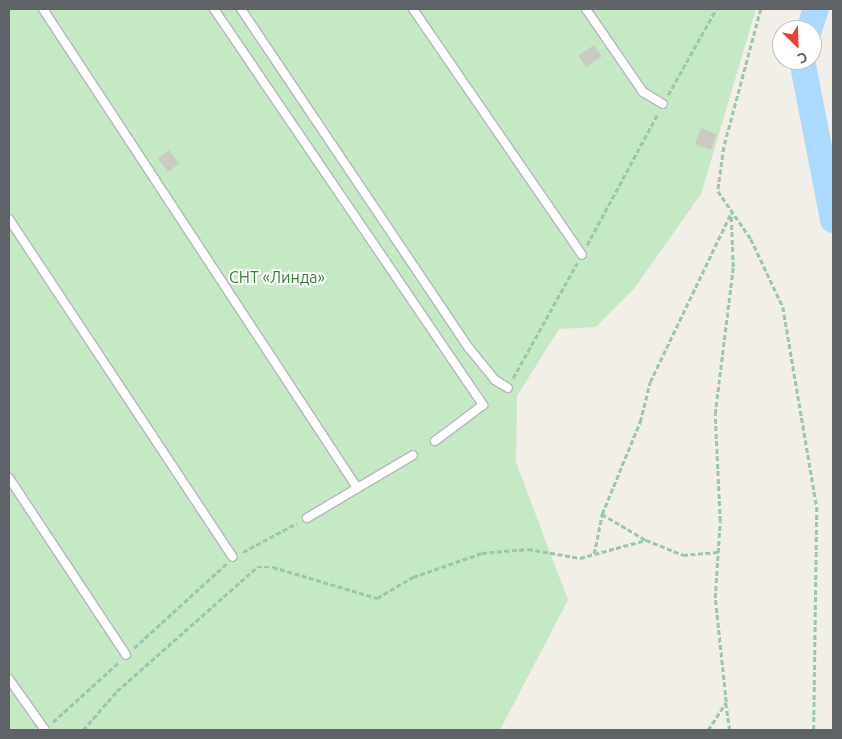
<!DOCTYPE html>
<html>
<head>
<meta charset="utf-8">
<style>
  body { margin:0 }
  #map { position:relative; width:842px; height:739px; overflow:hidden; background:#f1efe8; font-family:Ubuntu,sans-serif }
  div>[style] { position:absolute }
  .green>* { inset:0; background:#c5e8c5 }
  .river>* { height:26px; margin:-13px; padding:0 13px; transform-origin:13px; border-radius:13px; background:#aadaff }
  .building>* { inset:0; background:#cccac5; transform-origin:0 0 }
  .path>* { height:2.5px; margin-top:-1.25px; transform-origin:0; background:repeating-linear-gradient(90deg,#9cc7a9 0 5px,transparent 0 7.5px) }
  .roads { filter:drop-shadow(1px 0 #b5b8bc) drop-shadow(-1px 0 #b5b8bc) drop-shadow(0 1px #b5b8bc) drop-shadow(0 -1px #b5b8bc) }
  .lane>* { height:8px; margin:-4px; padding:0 4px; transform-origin:4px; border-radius:4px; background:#fff }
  span { translate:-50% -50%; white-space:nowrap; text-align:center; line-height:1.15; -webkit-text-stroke:4px #fff; paint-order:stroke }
  .park-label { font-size:16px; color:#348238 }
  .frame { position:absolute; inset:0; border:10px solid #5f6368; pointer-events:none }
  .north { position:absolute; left:772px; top:20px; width:50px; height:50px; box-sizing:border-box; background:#fff; border:1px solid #bfc1c3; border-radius:50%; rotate:156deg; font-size:14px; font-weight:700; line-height:20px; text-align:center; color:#5f6368 }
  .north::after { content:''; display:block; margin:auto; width:18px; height:22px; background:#ea4335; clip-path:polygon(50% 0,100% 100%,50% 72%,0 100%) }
</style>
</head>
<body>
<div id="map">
  <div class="green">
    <i style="clip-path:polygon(9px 9px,756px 9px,701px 194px,633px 290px,596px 327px,559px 329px,517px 396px,516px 462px,568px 600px,500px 730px,9px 730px)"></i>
  </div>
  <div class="river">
    <i style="left:809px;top:30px;width:22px;rotate:-72deg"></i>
    <i style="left:802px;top:60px;width:163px;rotate:79deg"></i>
  </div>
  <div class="building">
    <i style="left:594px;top:45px;width:14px;height:19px;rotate:56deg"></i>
    <i style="left:701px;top:128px;width:17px;height:17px;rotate:21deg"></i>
    <i style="left:169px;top:150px;width:17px;height:14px;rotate:54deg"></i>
  </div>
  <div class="path">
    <i style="left:761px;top:9px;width:143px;rotate:105deg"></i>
    <i style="left:724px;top:147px;width:44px;rotate:97.8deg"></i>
    <i style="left:718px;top:191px;width:58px;rotate:55.5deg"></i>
    <i style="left:751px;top:239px;width:75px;rotate:64.8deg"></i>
    <i style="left:783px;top:307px;width:203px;rotate:80.4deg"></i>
    <i style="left:817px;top:507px;width:223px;rotate:90.8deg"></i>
    <i style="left:668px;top:95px;width:98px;rotate:-60.8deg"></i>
    <i style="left:587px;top:245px;width:150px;rotate:-61.7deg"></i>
    <i style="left:513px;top:378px;width:132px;rotate:-60.9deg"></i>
    <i style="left:602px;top:514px;width:51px;rotate:30.6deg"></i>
    <i style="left:243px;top:552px;width:61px;rotate:-28.2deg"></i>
    <i style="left:594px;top:554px;width:41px;rotate:-78.7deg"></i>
    <i style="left:602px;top:514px;width:100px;rotate:-67.6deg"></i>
    <i style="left:640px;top:422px;width:41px;rotate:-76deg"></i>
    <i style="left:650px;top:382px;width:185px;rotate:-64.4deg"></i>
    <i style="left:134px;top:648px;width:125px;rotate:-42.4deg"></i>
    <i style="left:726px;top:703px;width:27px;rotate:82deg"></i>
    <i style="left:53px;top:722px;width:89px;rotate:-42.3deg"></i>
    <i style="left:83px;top:730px;width:52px;rotate:-48.9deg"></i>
    <i style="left:117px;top:691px;width:187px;rotate:-41.5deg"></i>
    <i style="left:257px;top:567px;width:16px"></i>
    <i style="left:273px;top:567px;width:109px;rotate:16.6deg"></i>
    <i style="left:377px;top:598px;width:42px;rotate:-30.3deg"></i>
    <i style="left:413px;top:577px;width:73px;rotate:-19.2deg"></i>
    <i style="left:482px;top:553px;width:46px;rotate:-5deg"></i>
    <i style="left:528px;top:549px;width:53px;rotate:9.8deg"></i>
    <i style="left:580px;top:558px;width:68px;rotate:-15.3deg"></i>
    <i style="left:646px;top:540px;width:40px;rotate:22deg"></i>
    <i style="left:683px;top:555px;width:35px;rotate:-5deg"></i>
    <i style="left:708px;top:730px;width:33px;rotate:-57deg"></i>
    <i style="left:726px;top:702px;width:105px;rotate:-96deg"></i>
    <i style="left:715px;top:598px;width:77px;rotate:-86.3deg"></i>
    <i style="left:720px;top:521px;width:107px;rotate:-92.7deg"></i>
    <i style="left:715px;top:414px;width:148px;rotate:-83deg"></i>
    <i style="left:733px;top:267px;width:53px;rotate:-92.2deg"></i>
  </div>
  <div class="roads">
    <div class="lane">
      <i style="left:43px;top:9px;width:571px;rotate:56.73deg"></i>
      <i style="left:214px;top:9px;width:479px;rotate:55.8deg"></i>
      <i style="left:483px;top:405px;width:60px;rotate:143.1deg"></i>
      <i style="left:241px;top:9px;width:409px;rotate:56.1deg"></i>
      <i style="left:469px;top:348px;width:41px;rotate:50.9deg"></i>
      <i style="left:495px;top:380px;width:15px;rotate:32deg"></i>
      <i style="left:413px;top:9px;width:298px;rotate:55.5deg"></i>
      <i style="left:586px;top:9px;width:101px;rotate:55.5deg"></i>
      <i style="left:643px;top:92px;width:23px;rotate:31deg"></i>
      <i style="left:9px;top:219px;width:405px;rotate:56.5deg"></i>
      <i style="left:9px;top:478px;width:212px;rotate:56.5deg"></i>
      <i style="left:307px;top:518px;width:123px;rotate:-30.7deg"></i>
      <i style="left:9px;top:679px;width:62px;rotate:54.8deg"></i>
    </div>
  </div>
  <div class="park-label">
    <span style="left:277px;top:277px">СНТ «Линда»</span>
  </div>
  <div class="frame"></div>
  <div class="north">С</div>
</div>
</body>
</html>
